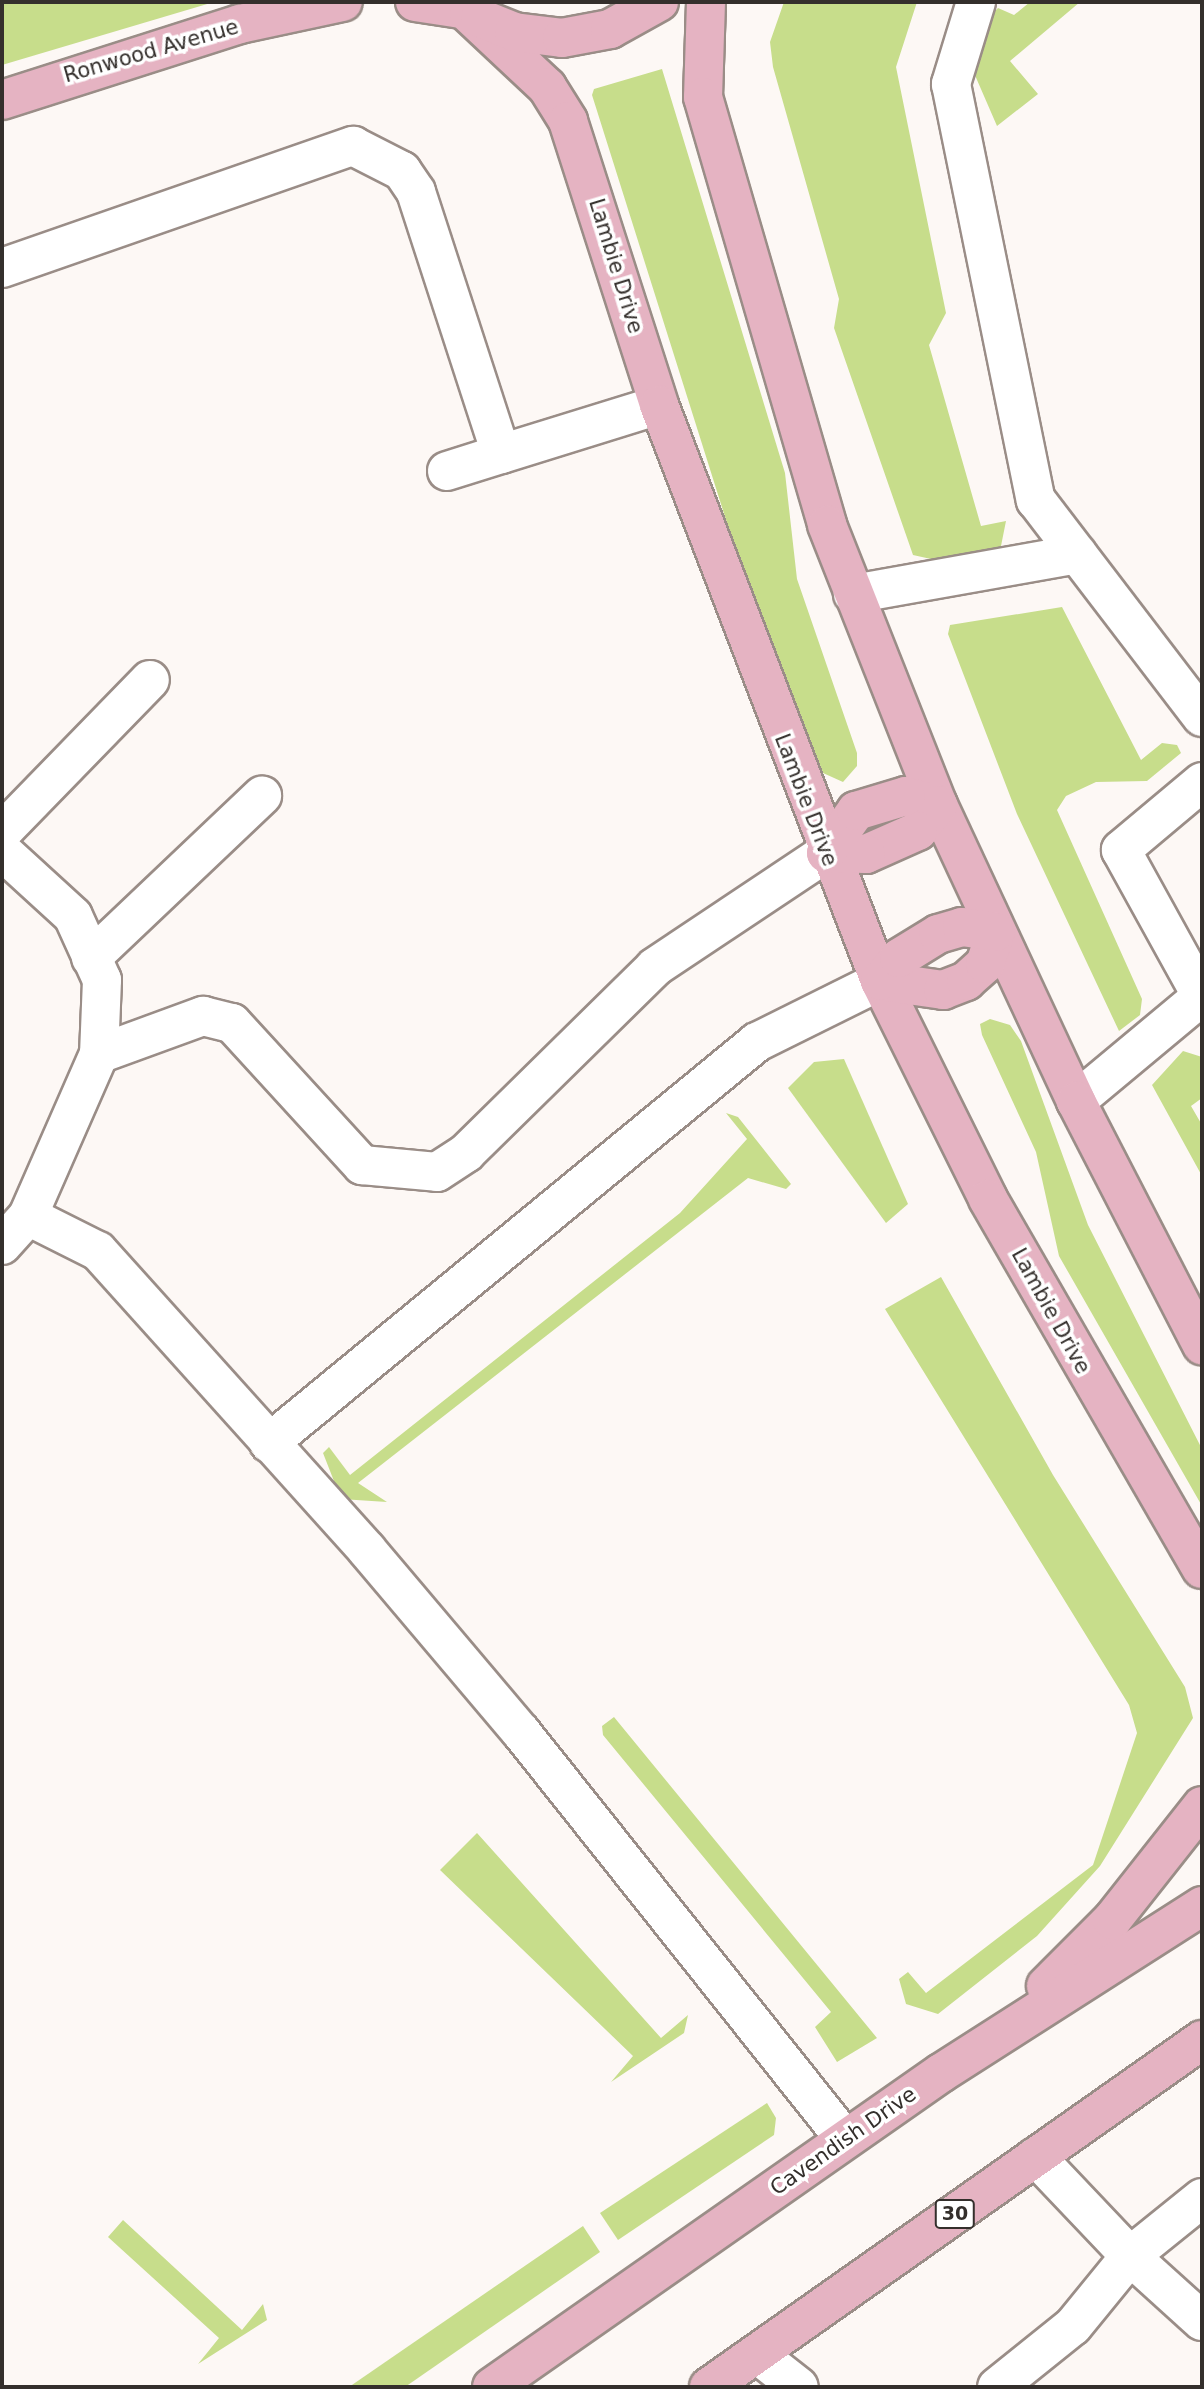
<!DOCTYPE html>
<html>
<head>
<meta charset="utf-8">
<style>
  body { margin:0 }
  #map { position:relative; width:1204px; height:2389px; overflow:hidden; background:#fdf8f5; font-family:"DejaVu Sans",sans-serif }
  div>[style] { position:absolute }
  .green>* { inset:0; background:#c7dd8b }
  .roads { filter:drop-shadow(2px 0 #9a8d87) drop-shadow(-2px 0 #9a8d87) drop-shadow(0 2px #9a8d87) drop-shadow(0 -2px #9a8d87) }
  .minor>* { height:38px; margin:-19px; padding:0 19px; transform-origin:19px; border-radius:19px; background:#fff }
  .major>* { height:38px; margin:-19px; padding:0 19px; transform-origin:19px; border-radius:19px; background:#e5b3c2 }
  span { translate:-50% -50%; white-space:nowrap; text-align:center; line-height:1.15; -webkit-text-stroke:7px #fff; paint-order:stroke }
  .shield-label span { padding:2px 5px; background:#fff; border:2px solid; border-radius:5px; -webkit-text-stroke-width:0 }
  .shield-label { font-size:19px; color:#342f2c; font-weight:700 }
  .street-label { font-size:21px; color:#342f2c }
  .frame { position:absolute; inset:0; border:4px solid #342f2c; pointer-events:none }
</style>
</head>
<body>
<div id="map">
  <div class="green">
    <i style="clip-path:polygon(2px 2px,214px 2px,2px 65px)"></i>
    <i style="clip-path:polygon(784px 2px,917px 2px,896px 67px,946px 313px,929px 345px,981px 526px,1006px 521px,1000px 551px,958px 565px,913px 555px,834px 328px,839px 299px,773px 67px,770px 42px)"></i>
    <i style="clip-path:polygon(1030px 2px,1080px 2px,1010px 61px,1038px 94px,997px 126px,974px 73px,984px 22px,998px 8px,1014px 15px)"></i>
    <i style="clip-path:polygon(662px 69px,785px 473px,797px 579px,857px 753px,857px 766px,843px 782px,823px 773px,732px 539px,592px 95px,594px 89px)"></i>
    <i style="clip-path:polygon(1062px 607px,1141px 760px,1162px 743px,1177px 745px,1181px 753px,1147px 781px,1096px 782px,1066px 796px,1057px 810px,1142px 999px,1140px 1015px,1119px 1031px,1017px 814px,948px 634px,950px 625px)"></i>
    <i style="clip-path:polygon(990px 1019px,1010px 1025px,1021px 1041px,1088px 1225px,1202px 1449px,1202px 1506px,1059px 1256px,1036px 1152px,982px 1035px,980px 1024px)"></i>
    <i style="clip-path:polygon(1183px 1051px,1202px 1057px,1202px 1098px,1191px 1106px,1202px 1125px,1202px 1176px,1152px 1085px)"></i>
    <i style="clip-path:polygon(844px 1059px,908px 1204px,886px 1223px,788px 1088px,814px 1062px)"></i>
    <i style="clip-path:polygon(726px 1113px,738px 1117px,791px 1184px,786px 1189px,748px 1178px,358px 1483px,387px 1502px,341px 1499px,323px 1453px,329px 1447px,350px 1475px,680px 1213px,747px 1139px)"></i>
    <i style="clip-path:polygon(941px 1277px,1053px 1475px,1185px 1687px,1193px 1718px,1100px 1866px,1037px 1936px,938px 2014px,906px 2004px,899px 1979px,908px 1972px,926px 1993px,1093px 1865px,1137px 1733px,1129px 1705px,885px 1309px)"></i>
    <i style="clip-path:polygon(614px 1717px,877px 2038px,837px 2062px,815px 2027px,831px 2012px,603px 1735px,602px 1726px)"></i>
    <i style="clip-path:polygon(477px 1833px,661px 2038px,688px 2015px,684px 2033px,611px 2082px,633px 2056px,440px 1870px)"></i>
    <i style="clip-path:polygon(767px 2103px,776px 2118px,774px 2135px,618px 2240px,600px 2213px)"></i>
    <i style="clip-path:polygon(123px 2220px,242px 2330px,263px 2304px,267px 2320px,198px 2364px,219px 2338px,108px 2237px)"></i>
    <i style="clip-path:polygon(583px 2226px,600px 2252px,405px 2387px,349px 2387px)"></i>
  </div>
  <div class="roads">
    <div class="minor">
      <i style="left:976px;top:2px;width:86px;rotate:107deg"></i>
      <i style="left:951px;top:84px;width:425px;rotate:78.5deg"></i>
      <i style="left:1036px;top:500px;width:273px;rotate:52.6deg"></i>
      <i style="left:2px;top:268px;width:372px;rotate:-19.2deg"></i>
      <i style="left:353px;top:146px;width:55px;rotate:27deg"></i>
      <i style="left:402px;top:171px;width:25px;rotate:56deg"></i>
      <i style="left:416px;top:192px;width:275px;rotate:72deg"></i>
      <i style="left:501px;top:454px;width:165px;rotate:-17.2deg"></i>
      <i style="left:447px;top:471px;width:57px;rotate:-17.5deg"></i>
      <i style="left:853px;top:594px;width:228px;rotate:-10.1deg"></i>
      <i style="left:1202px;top:782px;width:106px;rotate:140deg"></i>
      <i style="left:1121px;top:850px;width:168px;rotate:61.1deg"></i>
      <i style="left:2px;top:832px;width:212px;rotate:-45.8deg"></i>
      <i style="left:2px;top:851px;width:96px;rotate:42.5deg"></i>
      <i style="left:73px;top:916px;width:70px;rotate:65.6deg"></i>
      <i style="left:102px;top:980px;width:74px;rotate:92.3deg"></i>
      <i style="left:99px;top:1054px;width:177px;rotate:113.7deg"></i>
      <i style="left:28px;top:1216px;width:39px;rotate:132deg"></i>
      <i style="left:91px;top:958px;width:236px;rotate:-43.5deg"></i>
      <i style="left:99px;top:1054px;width:111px;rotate:-20.1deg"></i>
      <i style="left:203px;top:1016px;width:30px;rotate:14deg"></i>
      <i style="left:232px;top:1023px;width:193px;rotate:47.5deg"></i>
      <i style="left:362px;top:1165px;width:75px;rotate:5.3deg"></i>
      <i style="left:437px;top:1172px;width:35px;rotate:-33deg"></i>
      <i style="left:466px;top:1153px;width:265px;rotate:-44.5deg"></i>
      <i style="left:655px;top:967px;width:206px;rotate:-33.7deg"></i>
      <i style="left:1076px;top:1101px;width:164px;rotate:-39.8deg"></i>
      <i style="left:28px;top:1216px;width:78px;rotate:26.6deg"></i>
      <i style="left:98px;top:1251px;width:402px;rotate:48deg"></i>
      <i style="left:367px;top:1550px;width:238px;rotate:49.8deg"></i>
      <i style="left:521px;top:1732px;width:520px;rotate:51.48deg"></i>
      <i style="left:269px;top:1443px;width:632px;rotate:-39.41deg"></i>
      <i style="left:757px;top:1042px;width:137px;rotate:-26.4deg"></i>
      <i style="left:1202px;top:2198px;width:92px;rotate:141.1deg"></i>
      <i style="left:1130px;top:2256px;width:97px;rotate:42.1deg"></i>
      <i style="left:757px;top:2354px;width:53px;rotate:38.2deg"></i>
      <i style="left:997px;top:2387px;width:97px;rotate:-38.8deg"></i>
      <i style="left:1073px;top:2326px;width:90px;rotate:-50.8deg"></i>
      <i style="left:1130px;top:2256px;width:137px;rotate:-133.5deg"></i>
    </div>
    <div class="major">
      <i style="left:415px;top:2px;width:48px;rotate:8.5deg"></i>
      <i style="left:706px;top:2px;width:95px;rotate:91.8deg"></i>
      <i style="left:703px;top:97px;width:446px;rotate:73.8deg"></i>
      <i style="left:827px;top:525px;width:301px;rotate:68.4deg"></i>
      <i style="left:938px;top:805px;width:327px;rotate:65deg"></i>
      <i style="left:1076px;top:1101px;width:275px;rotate:62.7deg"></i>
      <i style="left:469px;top:14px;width:107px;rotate:43.1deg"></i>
      <i style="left:547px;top:87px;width:40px;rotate:58deg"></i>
      <i style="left:568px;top:121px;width:298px;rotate:72.2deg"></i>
      <i style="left:659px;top:405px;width:617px;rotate:69.01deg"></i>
      <i style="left:880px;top:981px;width:243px;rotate:63.6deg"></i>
      <i style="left:988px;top:1199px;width:427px;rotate:60deg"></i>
      <i style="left:480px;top:18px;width:37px;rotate:22deg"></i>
      <i style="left:514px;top:32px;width:48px;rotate:7.1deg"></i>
      <i style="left:562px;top:38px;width:49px;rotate:-10.6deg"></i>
      <i style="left:610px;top:29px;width:56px;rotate:-28.9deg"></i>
      <i style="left:2px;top:100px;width:250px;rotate:-17.7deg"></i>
      <i style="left:240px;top:24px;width:105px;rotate:-12.1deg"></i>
      <i style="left:906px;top:796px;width:33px;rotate:16deg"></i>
      <i style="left:938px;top:805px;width:33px;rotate:128deg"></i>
      <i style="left:918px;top:831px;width:57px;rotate:156.1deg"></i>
      <i style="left:866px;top:854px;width:40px;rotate:-178.6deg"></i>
      <i style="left:826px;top:853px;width:52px;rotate:-54.5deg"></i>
      <i style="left:856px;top:811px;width:52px;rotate:-16.7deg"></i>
      <i style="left:880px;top:981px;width:64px;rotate:8.1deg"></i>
      <i style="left:943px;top:990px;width:25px;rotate:-21deg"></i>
      <i style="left:966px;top:981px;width:25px;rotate:-42deg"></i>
      <i style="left:985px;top:964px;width:34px;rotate:-71deg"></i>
      <i style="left:880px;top:981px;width:30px;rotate:-50deg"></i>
      <i style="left:899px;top:958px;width:46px;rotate:-31.6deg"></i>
      <i style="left:938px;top:934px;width:25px;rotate:-16deg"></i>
      <i style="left:962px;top:927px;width:34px;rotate:8deg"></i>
      <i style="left:1046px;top:1986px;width:93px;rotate:-45deg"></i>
      <i style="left:1112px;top:1920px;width:145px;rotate:-51.7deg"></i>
      <i style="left:492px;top:2387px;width:548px;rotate:-34.97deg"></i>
      <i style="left:941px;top:2073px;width:310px;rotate:-32.6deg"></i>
      <i style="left:709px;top:2387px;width:603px;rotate:-35.14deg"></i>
    </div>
  </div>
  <div class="shield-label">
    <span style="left:955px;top:2214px">30</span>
  </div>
  <div class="street-label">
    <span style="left:151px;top:51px;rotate:-16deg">Ronwood Avenue</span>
    <span style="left:616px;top:266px;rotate:73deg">Lambie Drive</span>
    <span style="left:806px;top:800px;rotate:69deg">Lambie Drive</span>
    <span style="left:1051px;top:1311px;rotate:61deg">Lambie Drive</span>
    <span style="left:843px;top:2141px;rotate:-35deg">Cavendish Drive</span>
  </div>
  <div class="frame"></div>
</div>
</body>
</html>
